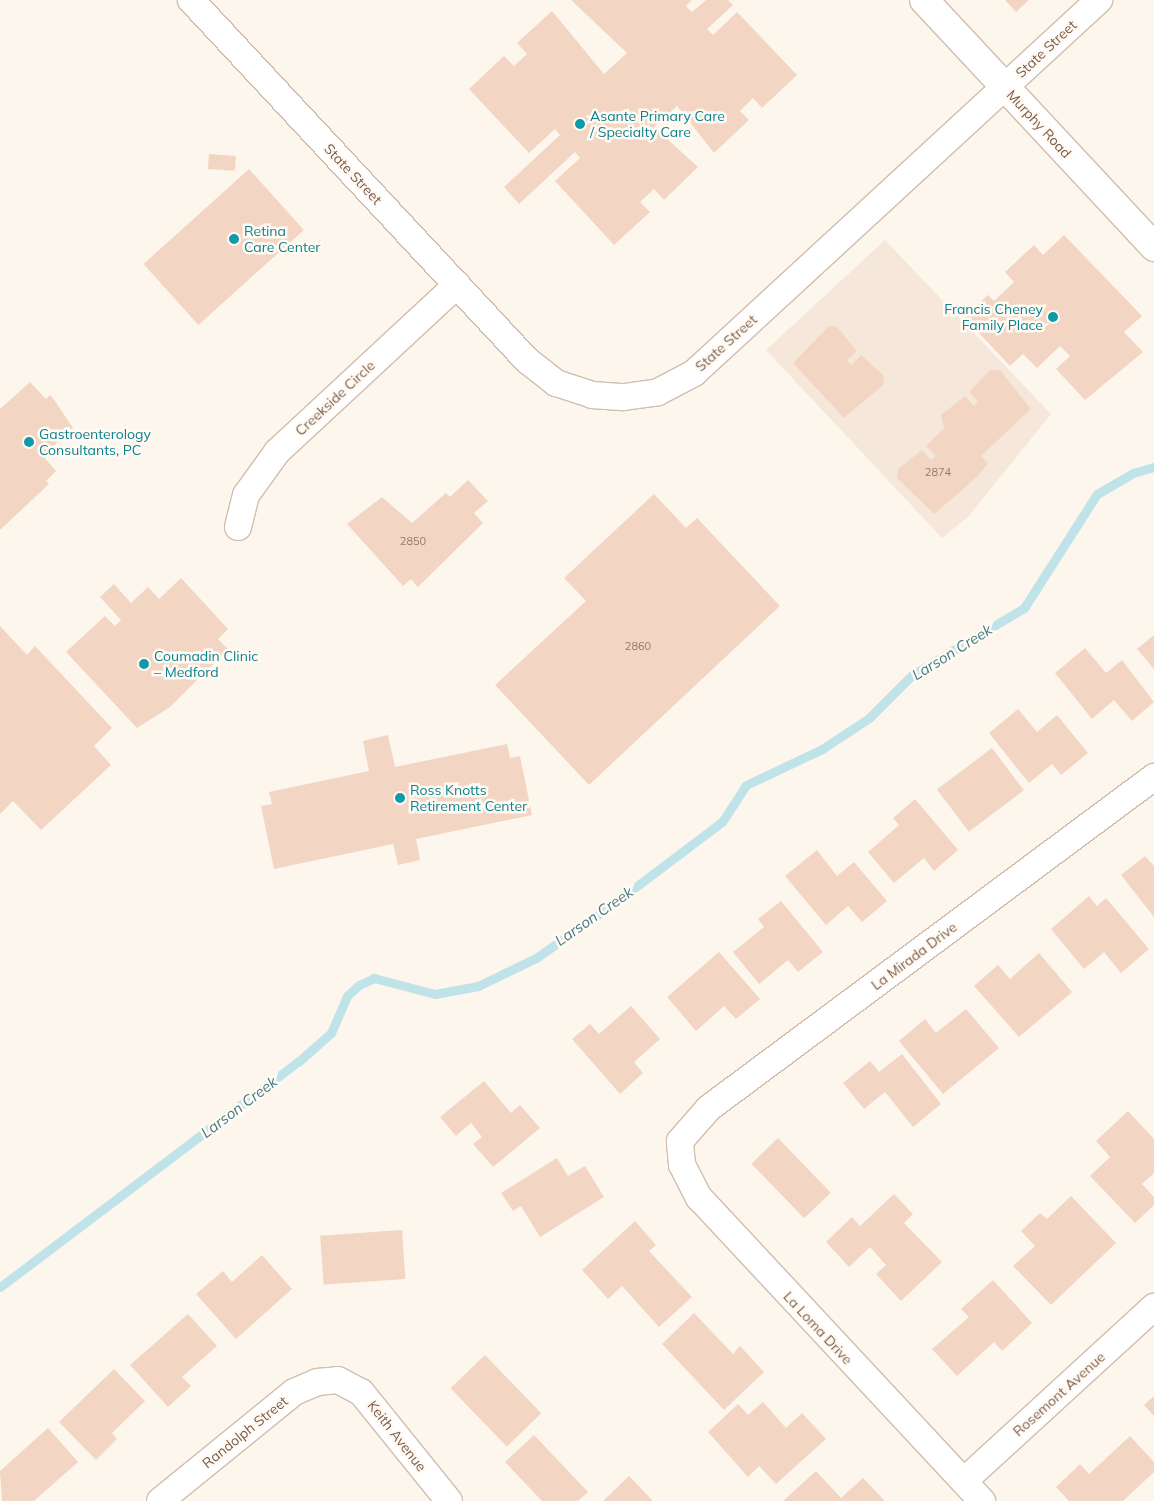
<!DOCTYPE html>
<html>
<head>
<meta charset="utf-8">
<style>
  body { margin:0 }
  #map { position:relative; width:1154px; height:1501px; overflow:hidden; background:#fdf6ec; font-family:Mulish,sans-serif }
  div>[style] { position:absolute }
  .residential>* { inset:0; background:#f5e8da }
  .stream>* { height:9px; margin:-4.5px; padding:0 4.5px; transform-origin:4.5px; border-radius:4.5px; background:#bfe3e8 }
  .building>* { inset:0; background:#f3d5c3; transform-origin:0 0 }
  .roads { filter:drop-shadow(1px 0 #d1beb0) drop-shadow(-1px 0 #d1beb0) drop-shadow(0 1px #d1beb0) drop-shadow(0 -1px #d1beb0) }
  .minor>* { height:26px; margin:-13px; padding:0 13px; transform-origin:13px; border-radius:13px; background:#fff }
  .tertiary>* { height:28px; margin:-14px; padding:0 14px; transform-origin:14px; border-radius:14px; background:#fff }
  .dots>* { width:14px; height:14px; translate:-50% -50%; box-sizing:border-box; border:2px solid #fffaf3; border-radius:50% }
  span { translate:-50% -50%; white-space:nowrap; text-align:center; line-height:1.15; -webkit-text-stroke:5px #fffaf3; paint-order:stroke }
  .number-label { font-size:11px; color:#987a6a }
  .number-label span { -webkit-text-stroke-width:0 }
  .street-label { font-size:14px; color:#7a5c4d }
  .culture-label { font-size:14px; color:#0d838f }
  .left { translate:0 -50%; text-align:left }
  .right { translate:-100% -50%; text-align:right }
  .water-label { font-size:15px; color:#437c86; font-style:italic }
</style>
</head>
<body>
<div id="map">
  <div class="residential">
    <i style="clip-path:polygon(885px 240px,1051px 414px,968px 517px,942px 538px,766px 350px)"></i>
  </div>
  <div class="stream">
    <i style="left:0;top:1287px;width:373px;rotate:-37.1deg"></i>
    <i style="left:298px;top:1062px;width:44px;rotate:-41.3deg"></i>
    <i style="left:331px;top:1033px;width:40px;rotate:-66.6deg"></i>
    <i style="left:347px;top:996px;width:16px;rotate:-43deg"></i>
    <i style="left:359px;top:985px;width:17px;rotate:-25deg"></i>
    <i style="left:374px;top:978px;width:63px;rotate:14.7deg"></i>
    <i style="left:435px;top:994px;width:44px;rotate:-10.5deg"></i>
    <i style="left:478px;top:986px;width:64px;rotate:-25.8deg"></i>
    <i style="left:536px;top:958px;width:94px;rotate:-35deg"></i>
    <i style="left:613px;top:904px;width:136px;rotate:-37deg"></i>
    <i style="left:722px;top:822px;width:44px;rotate:-57deg"></i>
    <i style="left:746px;top:785px;width:84px;rotate:-25.3deg"></i>
    <i style="left:822px;top:749px;width:56px;rotate:-33.4deg"></i>
    <i style="left:869px;top:718px;width:61px;rotate:-45deg"></i>
    <i style="left:912px;top:675px;width:131px;rotate:-30.9deg"></i>
    <i style="left:1024px;top:608px;width:135px;rotate:-57.4deg"></i>
    <i style="left:1097px;top:494px;width:42px;rotate:-30.3deg"></i>
    <i style="left:1133px;top:473px;width:22px;rotate:-16deg"></i>
  </div>
  <div class="building">
    <i style="clip-path:polygon(571px 0,692px 0,686px 6px,692px 12px,706px 0,728px 0,733px 5px,707px 29px,713px 35px,737px 12px,797px 75px,762px 108px,753px 98px,740px 111px,749px 120px,714px 153px,677px 106px,654px 127px,698px 167px,664px 200px,654px 189px,640px 202px,650px 212px,614px 245px,555px 181px,580px 158px,575px 152px,519px 204px,504px 187px,560px 135px,555px 129px,529px 153px,469px 89px,504px 56px,514px 66px,527px 54px,517px 43px,552px 11px,604px 74px,627px 53px)"></i>
    <i style="clip-path:polygon(1005px 0,1029px 0,1016px 12px)"></i>
    <i style="left:209px;top:154px;width:27px;height:15px;rotate:4deg"></i>
    <i style="left:249px;top:169px;width:82px;height:142px;rotate:48deg"></i>
    <i style="clip-path:polygon(1064px 235px,1142px 316px,1124px 332px,1143px 352px,1085px 400px,1056px 369px,1070px 356px,1060px 346px,1037px 368px,1023px 354px,1010px 366px,964px 317px,988px 295px,994px 301px,1014px 282px,1005px 272px,1034px 245px,1043px 255px)"></i>
    <i style="clip-path:polygon(829px 326px,837px 327px,857px 351px,847px 360px,851px 365px,861px 355px,884px 376px,883px 385px,844px 418px,793px 363px)"></i>
    <i style="clip-path:polygon(990px 370px,1000px 370px,1031px 409px,981px 456px,988px 463px,978px 476px,934px 514px,897px 478px,898px 469px,922px 450px,931px 460px,936px 456px,926px 446px,944px 428px,941px 415px,965px 396px,974px 406px,978px 402px,969px 392px)"></i>
    <i style="clip-path:polygon(30px 382px,46px 399px,50px 395px,55px 401px,73px 428px,43px 456px,56px 471px,46px 481px,49px 484px,0 530px,0 409px)"></i>
    <i style="clip-path:polygon(468px 480px,488px 501px,474px 513px,483px 523px,418px 587px,411px 579px,403px 586px,347px 524px,382px 497px,412px 523px,446px 493px,450px 497px)"></i>
    <i style="clip-path:polygon(654px 494px,686px 528px,697px 518px,780px 606px,589px 785px,495px 685px,586px 601px,564px 578px)"></i>
    <i style="clip-path:polygon(181px 578px,228px 629px,218px 639px,228px 649px,170px 707px,137px 728px,66px 652px,105px 616px,115px 626px,121px 620px,100px 597px,114px 584px,131px 603px,148px 587px,159px 599px)"></i>
    <i style="clip-path:polygon(0 626px,27px 655px,35px 646px,112px 728px,94px 746px,111px 765px,41px 830px,13px 801px,0 814px)"></i>
    <i style="clip-path:polygon(1154px 635px,1154px 669px,1137px 649px)"></i>
    <i style="clip-path:polygon(1085px 648px,1106px 673px,1122px 660px,1154px 702px,1132px 721px,1114px 700px,1092px 719px,1055px 673px)"></i>
    <i style="clip-path:polygon(1018px 709px,1037px 732px,1057px 715px,1088px 753px,1061px 775px,1052px 764px,1029px 783px,989px 733px)"></i>
    <i style="clip-path:polygon(388px 735px,395px 767px,507px 744px,510px 758px,520px 756px,532px 815px,416px 839px,420px 860px,398px 865px,393px 844px,274px 869px,261px 806px,272px 804px,269px 792px,369px 771px,363px 741px)"></i>
    <i style="left:992px;top:748px;width:53px;height:69px;rotate:53deg"></i>
    <i style="clip-path:polygon(915px 799px,958px 850px,934px 871px,924px 858px,894px 883px,868px 852px,899px 825px,893px 818px)"></i>
    <i style="clip-path:polygon(817px 850px,837px 876px,854px 862px,887px 901px,862px 922px,848px 906px,826px 925px,785px 876px)"></i>
    <i style="clip-path:polygon(1145px 856px,1154px 866px,1154px 917px,1121px 875px)"></i>
    <i style="clip-path:polygon(1089px 896px,1097px 906px,1106px 898px,1149px 949px,1121px 973px,1104px 952px,1084px 969px,1051px 929px)"></i>
    <i style="clip-path:polygon(781px 901px,823px 952px,798px 972px,788px 960px,759px 984px,733px 952px,764px 927px,758px 919px)"></i>
    <i style="clip-path:polygon(719px 952px,760px 999px,736px 1019px,724px 1006px,696px 1031px,667px 997px)"></i>
    <i style="clip-path:polygon(1039px 953px,1072px 992px,1019px 1037px,974px 986px,998px 965px,1010px 979px)"></i>
    <i style="clip-path:polygon(631px 1006px,660px 1039px,634px 1062px,643px 1073px,620px 1094px,572px 1039px,590px 1024px,599px 1034px)"></i>
    <i style="clip-path:polygon(966px 1009px,999px 1048px,943px 1094px,899px 1041px,925px 1019px,936px 1033px)"></i>
    <i style="clip-path:polygon(902px 1054px,941px 1104px,913px 1127px,885px 1092px,864px 1109px,843px 1083px,870px 1061px,879px 1072px)"></i>
    <i style="clip-path:polygon(484px 1081px,511px 1113px,520px 1105px,540px 1128px,493px 1167px,473px 1144px,482px 1137px,471px 1123px,456px 1136px,440px 1117px)"></i>
    <i style="clip-path:polygon(1128px 1111px,1154px 1139px,1154px 1173px,1142px 1184px,1154px 1197px,1154px 1205px,1135px 1223px,1090px 1176px,1110px 1157px,1096px 1141px)"></i>
    <i style="left:778px;top:1138px;width:76px;height:37px;rotate:46deg"></i>
    <i style="clip-path:polygon(557px 1158px,568px 1176px,585px 1166px,604px 1197px,540px 1237px,521px 1206px,513px 1211px,501px 1193px)"></i>
    <i style="clip-path:polygon(894px 1194px,913px 1214px,904px 1223px,942px 1262px,901px 1301px,876px 1274px,886px 1265px,870px 1247px,849px 1267px,826px 1242px,852px 1217px,860px 1226px)"></i>
    <i style="clip-path:polygon(1071px 1196px,1116px 1243px,1051px 1305px,1013px 1266px,1035px 1246px,1021px 1231px,1040px 1213px,1047px 1219px)"></i>
    <i style="clip-path:polygon(635px 1221px,656px 1245px,649px 1251px,692px 1297px,659px 1327px,622px 1286px,608px 1299px,582px 1270px)"></i>
    <i style="left:402px;top:1230px;width:49px;height:82px;rotate:86deg"></i>
    <i style="clip-path:polygon(262px 1255px,292px 1289px,236px 1339px,196px 1294px,223px 1271px,232px 1282px)"></i>
    <i style="clip-path:polygon(993px 1280px,1032px 1323px,1002px 1351px,994px 1342px,957px 1376px,932px 1349px,969px 1317px,961px 1309px)"></i>
    <i style="clip-path:polygon(694px 1313px,733px 1354px,740px 1346px,764px 1372px,724px 1410px,662px 1344px)"></i>
    <i style="clip-path:polygon(188px 1314px,217px 1346px,182px 1377px,191px 1386px,168px 1407px,130px 1365px)"></i>
    <i style="left:485px;top:1355px;width:81px;height:48px;rotate:46deg"></i>
    <i style="clip-path:polygon(114px 1369px,145px 1401px,112px 1433px,117px 1439px,96px 1460px,59px 1422px)"></i>
    <i style="clip-path:polygon(1154px 1396px,1154px 1416px,1144px 1405px)"></i>
    <i style="clip-path:polygon(763px 1402px,786px 1428px,802px 1413px,826px 1439px,776px 1484px,759px 1466px,748px 1477px,708px 1432px,738px 1404px,748px 1415px)"></i>
    <i style="clip-path:polygon(48px 1428px,78px 1462px,34px 1501px,2px 1501px,0 1471px)"></i>
    <i style="clip-path:polygon(534px 1435px,588px 1492px,578px 1501px,542px 1501px,505px 1462px)"></i>
    <i style="clip-path:polygon(1130px 1436px,1154px 1462px,1154px 1472px,1123px 1501px,1069px 1501px,1056px 1487px,1080px 1464px,1089px 1474px)"></i>
    <i style="clip-path:polygon(816px 1471px,841px 1498px,863px 1478px,885px 1501px,783px 1501px)"></i>
    <i style="clip-path:polygon(629px 1476px,653px 1501px,603px 1501px)"></i>
  </div>
  <div class="roads">
    <div class="minor">
      <i style="left:191px;top:0;width:494px;rotate:47deg"></i>
      <i style="left:528px;top:361px;width:36px;rotate:38deg"></i>
      <i style="left:556px;top:383px;width:38px;rotate:18deg"></i>
      <i style="left:592px;top:395px;width:32px;rotate:4deg"></i>
      <i style="left:624px;top:397px;width:34px;rotate:-8deg"></i>
      <i style="left:658px;top:392px;width:41px;rotate:-27.8deg"></i>
      <i style="left:694px;top:373px;width:551px;rotate:-42.64deg"></i>
      <i style="left:238px;top:527px;width:33px;rotate:-76deg"></i>
      <i style="left:246px;top:495px;width:53px;rotate:-54.2deg"></i>
      <i style="left:277px;top:452px;width:246px;rotate:-42.9deg"></i>
      <i style="left:964px;top:1481px;width:258px;rotate:-42.5deg"></i>
      <i style="left:160px;top:1501px;width:173px;rotate:-39.1deg"></i>
      <i style="left:294px;top:1392px;width:25px;rotate:-23deg"></i>
      <i style="left:317px;top:1382px;width:21px;rotate:-5deg"></i>
      <i style="left:338px;top:1380px;width:26px;rotate:28deg"></i>
      <i style="left:361px;top:1392px;width:140px;rotate:51.1deg"></i>
      <i style="left:982px;top:1501px;width:415px;rotate:-133deg"></i>
      <i style="left:699px;top:1198px;width:37px;rotate:-117deg"></i>
      <i style="left:682px;top:1165px;width:24px;rotate:-95deg"></i>
      <i style="left:680px;top:1141px;width:44px;rotate:-48.7deg"></i>
      <i style="left:709px;top:1108px;width:555px;rotate:-36.64deg"></i>
    </div>
    <div class="tertiary">
      <i style="left:924px;top:0;width:338px;rotate:47deg"></i>
    </div>
  </div>
  <div class="dots">
    <i style="left:580px;top:124px;background:#0f9aa8"></i>
    <i style="left:234px;top:239px;background:#0f9aa8"></i>
    <i style="left:1053px;top:317px;background:#0f9aa8"></i>
    <i style="left:29px;top:442px;background:#0f9aa8"></i>
    <i style="left:144px;top:664px;background:#0f9aa8"></i>
    <i style="left:400px;top:798px;background:#0f9aa8"></i>
  </div>
  <div class="number-label">
    <span style="left:938px;top:472px">2874</span>
    <span style="left:413px;top:541px">2850</span>
    <span style="left:638px;top:646px">2860</span>
  </div>
  <div class="street-label">
    <span style="left:1046px;top:49px;rotate:-43deg">State Street</span>
    <span style="left:1039px;top:124px;rotate:47deg">Murphy Road</span>
    <span style="left:353px;top:174px;rotate:47deg">State Street</span>
    <span style="left:726px;top:343px;rotate:-42deg">State Street</span>
    <span style="left:335px;top:398px;rotate:-43deg">Creekside Circle</span>
    <span style="left:914px;top:956px;rotate:-37deg">La Mirada Drive</span>
    <span style="left:818px;top:1328px;rotate:47deg">La Loma Drive</span>
    <span style="left:1059px;top:1394px;rotate:-42deg">Rosemont Avenue</span>
    <span style="left:245px;top:1432px;rotate:-39deg">Randolph Street</span>
    <span style="left:397px;top:1436px;rotate:52deg">Keith Avenue</span>
  </div>
  <div class="culture-label">
    <span class="left" style="left:590px;top:124px">Asante Primary Care<br>/ Specialty Care</span>
    <span class="left" style="left:244px;top:239px">Retina<br>Care Center</span>
    <span class="right" style="left:1043px;top:317px">Francis Cheney<br>Family Place</span>
    <span class="left" style="left:39px;top:442px">Gastroenterology<br>Consultants, PC</span>
    <span class="left" style="left:154px;top:664px">Coumadin Clinic<br>– Medford</span>
    <span class="left" style="left:410px;top:798px">Ross Knotts<br>Retirement Center</span>
  </div>
  <div class="water-label">
    <span style="left:952px;top:652px;rotate:-32deg">Larson Creek</span>
    <span style="left:594px;top:916px;rotate:-35deg">Larson Creek</span>
    <span style="left:239px;top:1107px;rotate:-37deg">Larson Creek</span>
  </div>
</div>
</body>
</html>
